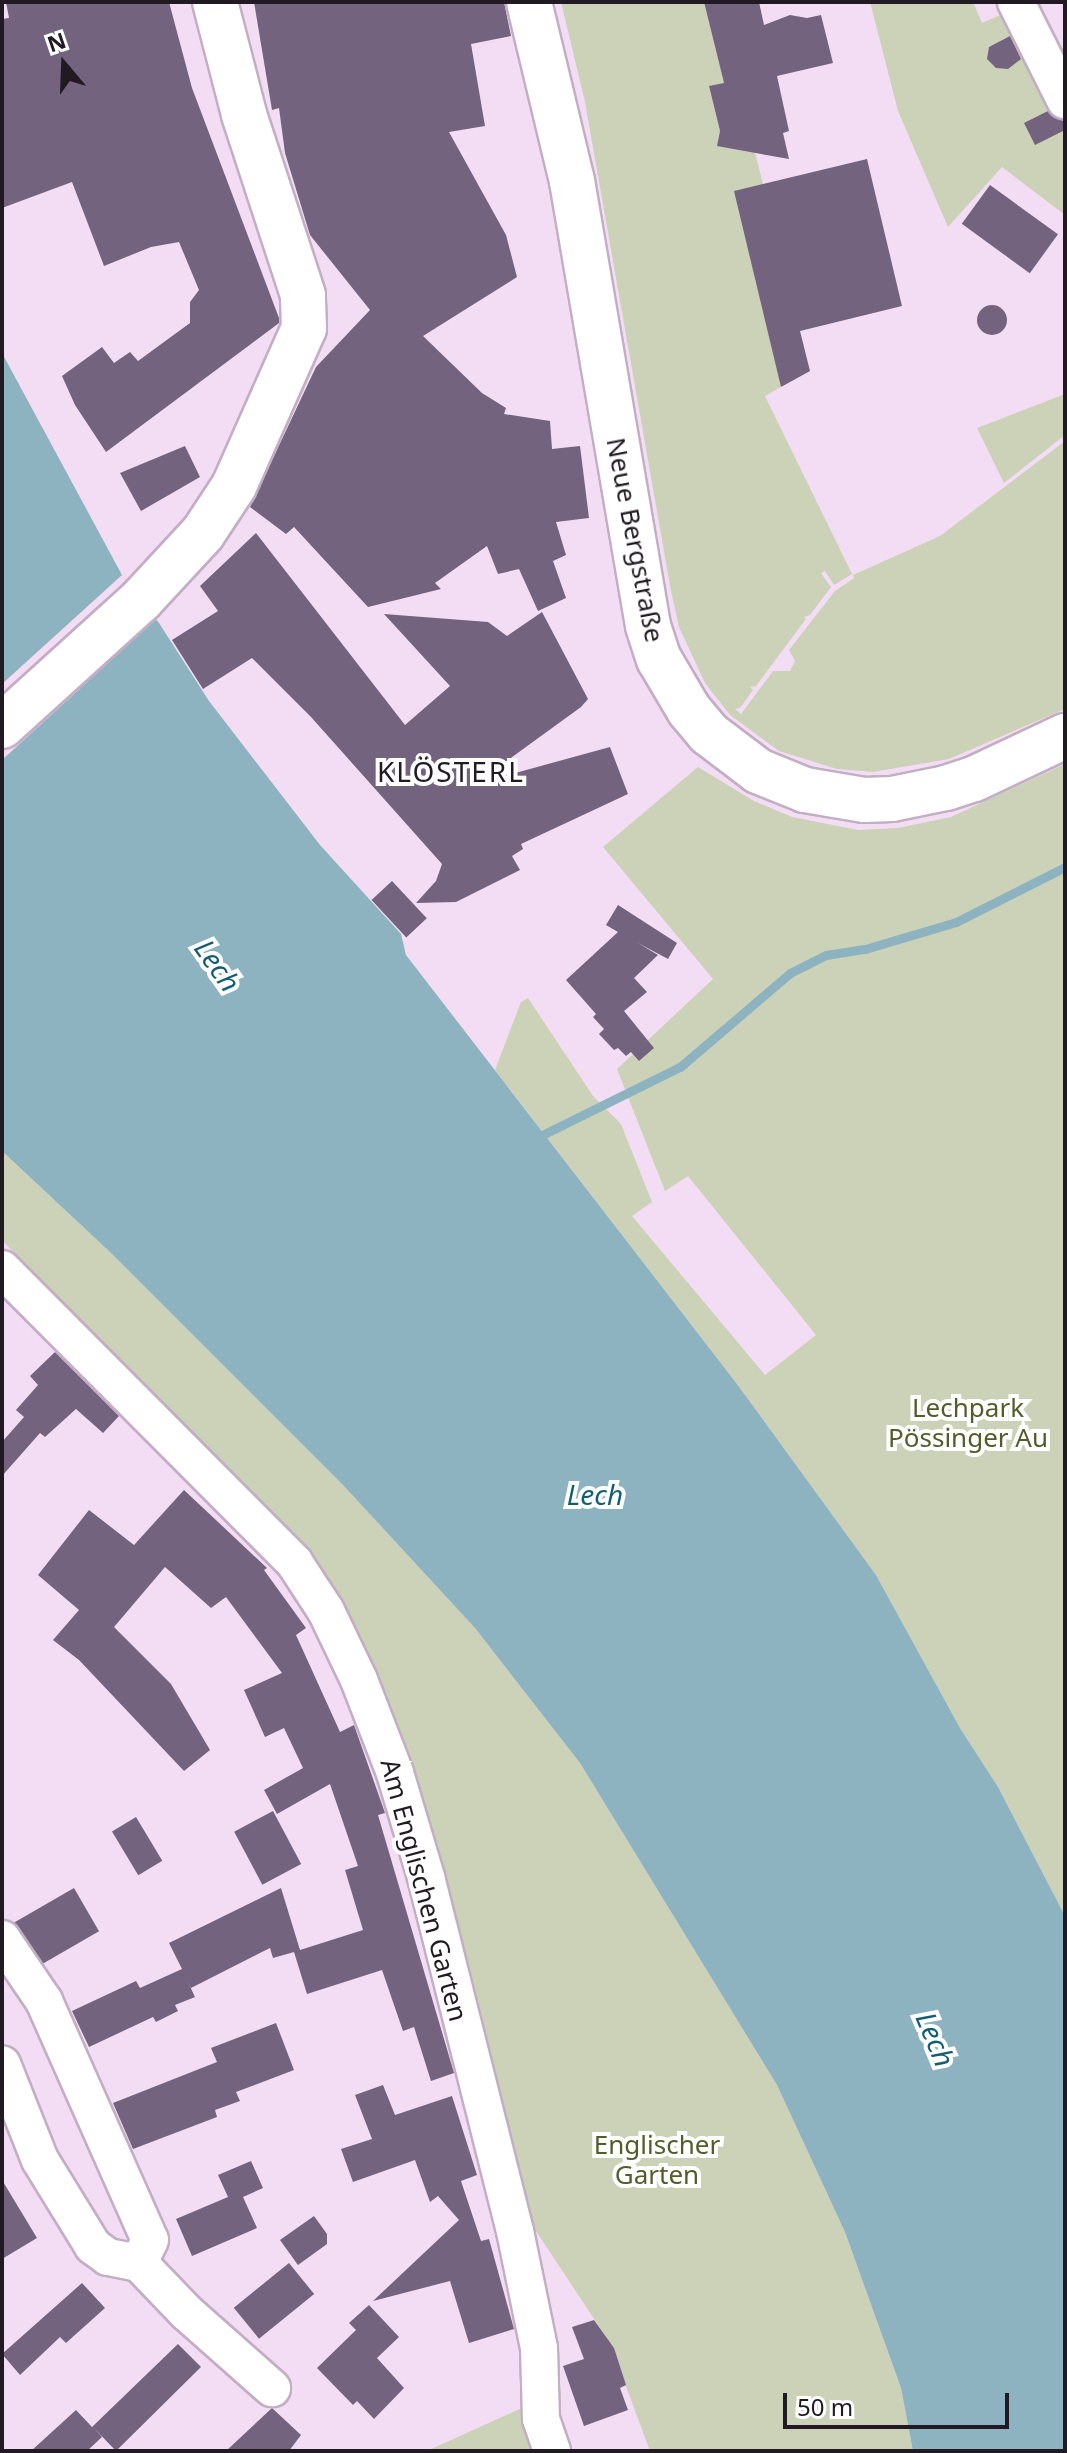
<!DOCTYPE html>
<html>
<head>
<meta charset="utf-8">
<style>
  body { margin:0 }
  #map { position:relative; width:1067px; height:2453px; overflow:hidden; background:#f3ddf4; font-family:"Noto Sans",sans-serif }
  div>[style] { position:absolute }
  .green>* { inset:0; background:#cbd2b8 }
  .water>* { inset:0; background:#8db3c0 }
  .pier>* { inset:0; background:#f3ddf4 }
  .stream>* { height:9px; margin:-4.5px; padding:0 4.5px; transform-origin:4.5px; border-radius:4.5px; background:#8db3c0 }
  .building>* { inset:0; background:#73637e; transform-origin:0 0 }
  .round { border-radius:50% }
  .roads { filter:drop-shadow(2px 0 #c3aec4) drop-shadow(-2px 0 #c3aec4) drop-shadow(0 2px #c3aec4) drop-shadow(0 -2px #c3aec4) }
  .minor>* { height:36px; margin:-18px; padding:0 18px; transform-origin:18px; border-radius:18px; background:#fff }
  .major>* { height:44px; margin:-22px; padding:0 22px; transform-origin:22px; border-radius:22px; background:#fff }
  span { translate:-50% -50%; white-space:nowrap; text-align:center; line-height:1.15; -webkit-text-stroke:8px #fff; paint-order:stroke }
  .street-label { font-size:26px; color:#221a23 }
  .park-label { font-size:26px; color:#535d29 }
  .neighbourhood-label { font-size:28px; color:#221a23; letter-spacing:2px }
  .water-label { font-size:28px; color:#135e72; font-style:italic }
  .frame { position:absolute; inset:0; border:4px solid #221a23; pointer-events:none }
  .north { position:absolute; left:24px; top:24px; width:80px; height:80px; -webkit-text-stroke:6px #fff; paint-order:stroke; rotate:341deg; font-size:22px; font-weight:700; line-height:32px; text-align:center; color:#221a23 }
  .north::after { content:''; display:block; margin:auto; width:28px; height:36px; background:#221a23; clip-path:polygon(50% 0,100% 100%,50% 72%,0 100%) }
  .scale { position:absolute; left:783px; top:2393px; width:226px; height:36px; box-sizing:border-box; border:4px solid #221a23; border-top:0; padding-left:10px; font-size:24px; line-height:28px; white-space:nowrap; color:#221a23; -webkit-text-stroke:6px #fff; paint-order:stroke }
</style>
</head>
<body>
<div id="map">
  <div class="green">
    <i style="clip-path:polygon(561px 2px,704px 2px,724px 83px,709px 87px,720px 131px,718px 140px,752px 141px,763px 184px,781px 387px,765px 396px,852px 574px,834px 585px,825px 571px,821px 573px,831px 587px,810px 615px,804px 617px,806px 619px,756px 686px,750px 687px,753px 690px,740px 708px,735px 709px,741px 714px,773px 671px,790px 671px,795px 661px,789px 650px,835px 591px,854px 578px,853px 575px,940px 536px,1065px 441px,1065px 709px,949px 759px,873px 772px,837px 769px,779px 751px,730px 715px,705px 683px,679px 627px,671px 591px,585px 102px)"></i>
    <i style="clip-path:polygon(870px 2px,973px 2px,982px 23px,1005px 13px,1065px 126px,1065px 215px,1002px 167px,948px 227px,898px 111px)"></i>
    <i style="clip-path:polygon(1065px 394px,1065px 435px,1004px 483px,977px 428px)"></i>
    <i style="clip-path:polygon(1065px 764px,1065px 1916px,998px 1787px,960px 1728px,876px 1575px,737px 1384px,495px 1070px,521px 1002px,528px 998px,593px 1096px,621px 1124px,652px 1202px,632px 1216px,765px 1375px,816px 1335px,688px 1176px,665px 1191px,617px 1069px,713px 979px,603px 847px,698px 767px,754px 801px,792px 817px,858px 830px,898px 828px,951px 817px)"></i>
    <i style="clip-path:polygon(2px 1151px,110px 1252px,343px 1485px,475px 1628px,580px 1763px,777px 2085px,845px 2232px,901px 2388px,913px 2451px,650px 2451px,610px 2343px,530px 2222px,390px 1712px,139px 1383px,2px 1240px)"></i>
    <i style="clip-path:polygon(524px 2407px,543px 2451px,427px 2451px)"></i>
  </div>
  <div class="water">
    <i style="clip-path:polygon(2px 353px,122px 575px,159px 623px,209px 701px,320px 845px,401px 934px,406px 955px,737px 1384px,876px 1575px,960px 1728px,998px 1787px,1065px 1916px,1065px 2451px,913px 2451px,901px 2388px,845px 2232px,777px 2085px,580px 1763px,475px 1628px,343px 1485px,110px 1252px,2px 1151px)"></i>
  </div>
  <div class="pier">
    <i style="clip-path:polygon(122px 575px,156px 619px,2px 760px,2px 684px)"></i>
  </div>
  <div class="stream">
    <i style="left:534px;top:1139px;width:163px;rotate:-26.3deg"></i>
    <i style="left:680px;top:1067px;width:145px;rotate:-40.5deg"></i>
    <i style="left:790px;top:973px;width:40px;rotate:-26.6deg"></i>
    <i style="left:826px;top:955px;width:39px;rotate:-9deg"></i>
    <i style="left:865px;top:949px;width:95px;rotate:-16.5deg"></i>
    <i style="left:956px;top:922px;width:122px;rotate:-26.8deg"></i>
  </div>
  <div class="building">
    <i style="clip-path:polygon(6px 2px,169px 2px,192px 88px,279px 318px,279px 323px,106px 452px,75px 405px,62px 376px,102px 347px,114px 363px,130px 352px,138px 361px,190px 323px,190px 302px,199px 290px,179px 242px,151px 247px,104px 266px,72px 182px,2px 208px,2px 19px,9px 18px)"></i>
    <i style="clip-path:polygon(254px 2px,504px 2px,511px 36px,471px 44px,485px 126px,449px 132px,506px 235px,517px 277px,423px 336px,482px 393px,506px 408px,504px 414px,550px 421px,552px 449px,580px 446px,589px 518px,556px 522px,566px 555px,553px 561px,566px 598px,538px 611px,519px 569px,498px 574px,487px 546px,435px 583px,441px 589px,368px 607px,294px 527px,286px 534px,250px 507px,316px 367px,370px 310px,310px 235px,285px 153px,279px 108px,272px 110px)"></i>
    <i style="clip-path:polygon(704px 2px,759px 2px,764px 25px,790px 15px,807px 18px,821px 15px,833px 63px,777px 76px,789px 131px,783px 133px,789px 159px,717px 146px,720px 131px,709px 86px,724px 83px)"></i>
    <i style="clip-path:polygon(1010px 36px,1021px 59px,1008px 69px,996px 68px,987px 59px,989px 47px)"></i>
    <i style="clip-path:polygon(1048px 111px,1063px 121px,1065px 130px,1035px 145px,1024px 123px)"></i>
    <i style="clip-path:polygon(867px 159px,902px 306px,800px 331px,810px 371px,781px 387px,734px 191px)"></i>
    <i style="left:990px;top:185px;width:84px;height:48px;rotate:36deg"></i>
    <i class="round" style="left:977px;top:305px;width:30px;height:30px"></i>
    <i style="clip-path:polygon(185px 446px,200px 477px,141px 511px,120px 473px)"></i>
    <i style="clip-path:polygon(256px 533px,405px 725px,450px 686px,384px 614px,488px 622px,507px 636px,542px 612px,588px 699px,581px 707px,475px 784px,610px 747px,628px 794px,521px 844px,523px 849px,512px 856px,520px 870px,456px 902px,416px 903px,436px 881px,442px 864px,311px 717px,252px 658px,203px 689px,172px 640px,218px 611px,200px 586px)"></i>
    <i style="left:392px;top:881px;width:51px;height:28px;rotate:47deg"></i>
    <i style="clip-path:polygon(618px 905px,677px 943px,668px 959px,638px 943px,658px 955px,634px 978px,647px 992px,624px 1011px,654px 1048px,639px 1061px,631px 1052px,626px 1056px,618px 1048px,614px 1050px,599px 1034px,604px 1029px,593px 1017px,596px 1014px,566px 980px,618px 932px,606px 925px)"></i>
    <i style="clip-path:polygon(55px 1352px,119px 1416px,103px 1433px,76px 1409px,45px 1437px,40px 1433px,2px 1476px,2px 1442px,24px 1417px,16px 1410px,38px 1385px,30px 1376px)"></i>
    <i style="clip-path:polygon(184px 1490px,267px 1568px,264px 1570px,306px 1628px,296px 1635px,340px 1732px,354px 1725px,385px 1813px,378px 1815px,454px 2073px,431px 2081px,414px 2027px,403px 2031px,382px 1970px,307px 1994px,294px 1952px,273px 1958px,270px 1948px,191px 1988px,187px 1980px,195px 1997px,175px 2005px,178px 2011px,156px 2022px,153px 2017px,89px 2047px,72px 2011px,136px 1981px,140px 1988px,182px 1969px,169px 1943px,281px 1888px,300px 1950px,363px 1930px,345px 1870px,358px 1866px,330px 1784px,277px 1814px,264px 1790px,303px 1768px,284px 1728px,265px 1737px,244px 1690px,282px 1673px,226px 1597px,211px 1608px,165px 1567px,114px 1627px,171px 1684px,210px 1750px,184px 1771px,79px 1660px,53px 1640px,79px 1610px,38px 1575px,89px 1510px,134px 1545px)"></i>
    <i style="left:273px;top:1811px;width:60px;height:44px;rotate:62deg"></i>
    <i style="left:136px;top:1817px;width:51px;height:28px;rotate:59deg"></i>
    <i style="left:74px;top:1888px;width:50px;height:69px;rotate:60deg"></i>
    <i style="clip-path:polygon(276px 2023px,294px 2070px,236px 2092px,240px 2101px,215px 2110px,217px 2117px,133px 2149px,113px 2103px,217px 2062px,211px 2048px)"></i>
    <i style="clip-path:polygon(383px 2085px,395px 2115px,452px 2096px,477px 2175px,461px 2181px,481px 2241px,489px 2239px,514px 2329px,469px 2343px,450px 2281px,373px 2301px,459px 2220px,438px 2196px,430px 2202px,415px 2160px,353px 2182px,341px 2149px,372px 2139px,355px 2095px)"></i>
    <i style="clip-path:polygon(251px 2161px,263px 2188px,243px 2197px,257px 2228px,192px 2256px,176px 2219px,228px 2197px,218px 2175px)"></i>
    <i style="clip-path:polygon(2px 2180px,37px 2238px,2px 2259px)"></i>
    <i style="clip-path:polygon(314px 2216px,327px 2234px,327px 2244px,298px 2265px,280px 2240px)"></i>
    <i style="left:289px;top:2263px;width:40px;height:71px;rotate:51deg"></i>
    <i style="clip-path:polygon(82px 2283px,105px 2308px,66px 2343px,60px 2337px,20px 2375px,2px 2354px)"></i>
    <i style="clip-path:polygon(369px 2305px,399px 2337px,377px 2358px,404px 2388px,374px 2419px,357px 2401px,353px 2405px,317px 2368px,356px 2330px,349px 2323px)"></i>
    <i style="clip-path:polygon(594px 2320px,614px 2348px,626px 2385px,620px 2388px,628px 2410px,584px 2426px,563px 2366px,584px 2359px,572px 2327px)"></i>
    <i style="clip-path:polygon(178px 2344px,201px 2367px,116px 2451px,93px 2427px,102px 2437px,87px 2451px,31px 2451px,76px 2410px,92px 2427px)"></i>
    <i style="clip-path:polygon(272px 2408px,301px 2435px,289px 2451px,226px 2451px)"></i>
  </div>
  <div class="roads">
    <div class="minor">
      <i style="left:1016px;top:2px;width:110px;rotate:63.4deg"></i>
      <i style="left:2px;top:1269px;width:414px;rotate:45.1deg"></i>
      <i style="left:294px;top:1562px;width:59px;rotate:56.9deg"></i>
      <i style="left:326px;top:1611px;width:76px;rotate:64.4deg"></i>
      <i style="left:359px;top:1680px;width:100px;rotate:68.8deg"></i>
      <i style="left:395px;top:1773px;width:109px;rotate:73.4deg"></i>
      <i style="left:426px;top:1877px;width:365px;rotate:75.9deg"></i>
      <i style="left:515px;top:2231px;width:119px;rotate:78.4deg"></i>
      <i style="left:539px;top:2348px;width:71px;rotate:88.4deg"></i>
      <i style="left:541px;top:2419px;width:34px;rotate:71deg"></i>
      <i style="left:2px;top:1939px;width:75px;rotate:55.9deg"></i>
      <i style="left:44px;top:2001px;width:261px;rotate:66.1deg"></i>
      <i style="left:150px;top:2240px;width:25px;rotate:116deg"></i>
      <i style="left:139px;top:2263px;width:32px;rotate:-169deg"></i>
      <i style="left:108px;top:2257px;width:19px;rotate:-144deg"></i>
      <i style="left:93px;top:2246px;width:101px;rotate:-121.6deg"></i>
      <i style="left:40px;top:2160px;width:103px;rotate:-111.6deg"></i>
      <i style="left:139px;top:2263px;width:68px;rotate:46.2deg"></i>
      <i style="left:186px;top:2312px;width:115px;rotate:41.5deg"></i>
    </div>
    <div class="major">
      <i style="left:529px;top:2px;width:184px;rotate:76.5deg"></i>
      <i style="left:572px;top:181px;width:451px;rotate:80.3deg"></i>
      <i style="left:648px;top:626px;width:35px;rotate:72deg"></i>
      <i style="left:659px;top:659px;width:59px;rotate:59.5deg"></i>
      <i style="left:689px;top:710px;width:30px;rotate:50deg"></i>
      <i style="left:708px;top:733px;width:63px;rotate:37.2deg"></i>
      <i style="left:758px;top:771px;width:51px;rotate:22deg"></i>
      <i style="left:805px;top:790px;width:60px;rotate:9.6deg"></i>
      <i style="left:864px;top:800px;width:28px;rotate:-2deg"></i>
      <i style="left:892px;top:799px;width:55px;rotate:-11.5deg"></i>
      <i style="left:946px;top:788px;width:29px;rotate:-18deg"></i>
      <i style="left:974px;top:779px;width:101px;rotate:-25.3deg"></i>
      <i style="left:2px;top:726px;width:188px;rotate:-42.2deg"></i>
      <i style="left:141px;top:600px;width:91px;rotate:-47.2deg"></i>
      <i style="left:203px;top:533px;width:56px;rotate:-56.6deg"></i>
      <i style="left:234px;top:486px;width:173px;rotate:-66.1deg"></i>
      <i style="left:304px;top:328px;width:33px;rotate:-92deg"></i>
      <i style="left:303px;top:295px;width:190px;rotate:-108.1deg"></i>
      <i style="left:244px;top:114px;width:116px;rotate:-104.5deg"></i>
    </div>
  </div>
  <div class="street-label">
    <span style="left:635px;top:540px;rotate:79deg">Neue Bergstraße</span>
    <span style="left:424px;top:1890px;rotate:75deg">Am Englischen Garten</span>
  </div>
  <div class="park-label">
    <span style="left:968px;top:1423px">Lechpark<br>Pössinger Au</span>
    <span style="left:657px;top:2160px">Englischer<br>Garten</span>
  </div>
  <div class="neighbourhood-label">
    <span style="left:451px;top:771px">KLÖSTERL</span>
  </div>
  <div class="water-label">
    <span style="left:218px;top:965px;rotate:55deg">Lech</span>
    <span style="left:595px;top:1494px">Lech</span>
    <span style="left:936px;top:2039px;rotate:67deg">Lech</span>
  </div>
  <div class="frame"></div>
  <div class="north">N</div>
  <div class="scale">50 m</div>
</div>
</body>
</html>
